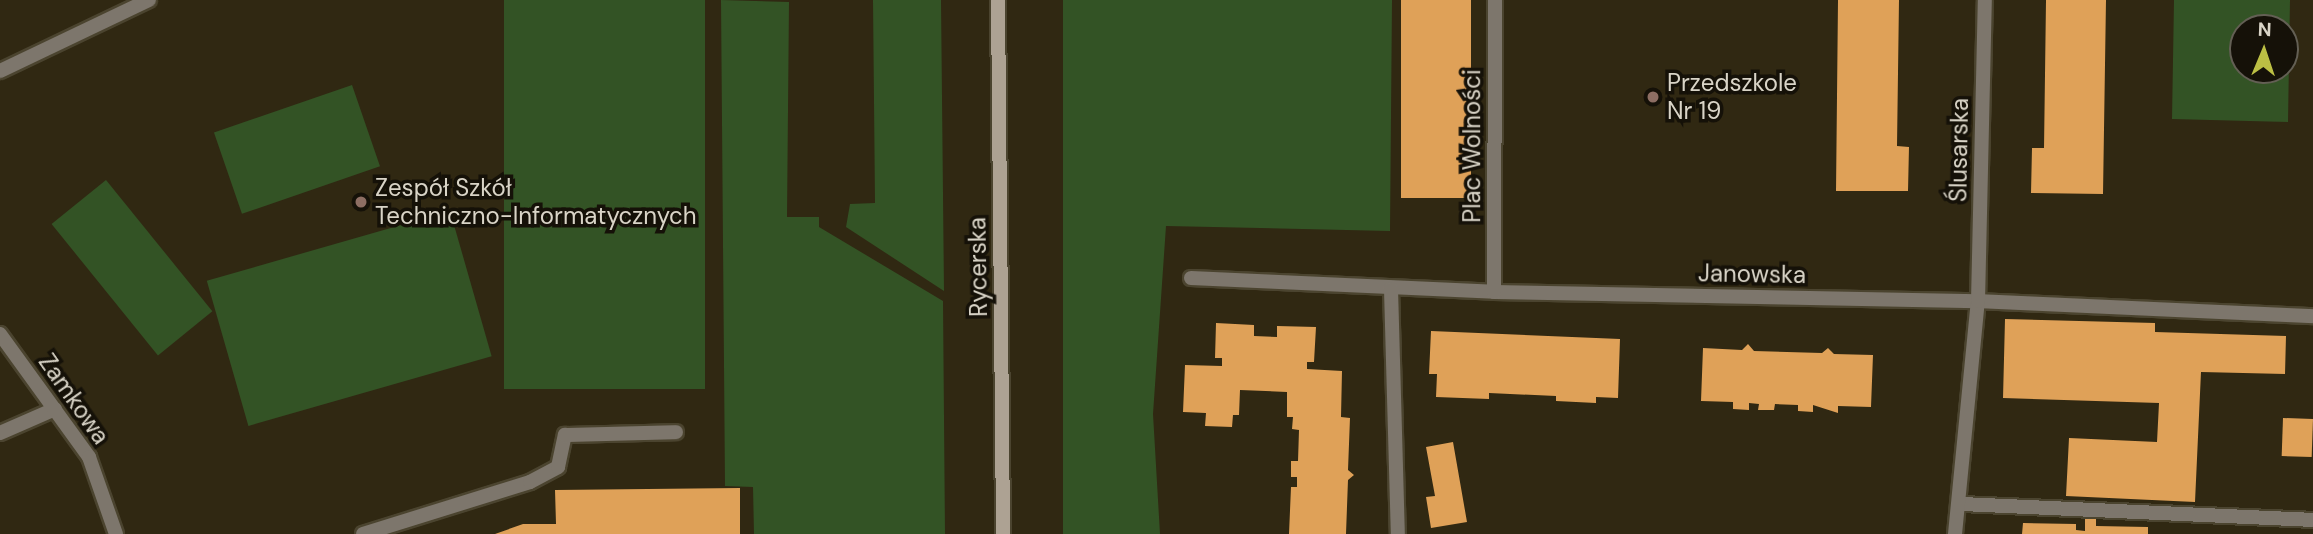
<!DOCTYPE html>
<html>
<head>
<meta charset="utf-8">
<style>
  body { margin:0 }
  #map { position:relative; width:2313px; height:534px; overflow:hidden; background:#302812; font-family:"DM Sans",sans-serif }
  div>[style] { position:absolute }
  .green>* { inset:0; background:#335325; transform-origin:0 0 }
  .building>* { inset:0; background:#dfa158; transform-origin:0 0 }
  .roads { filter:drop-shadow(2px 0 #4b442f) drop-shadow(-2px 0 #4b442f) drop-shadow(0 2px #4b442f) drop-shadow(0 -2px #4b442f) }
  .service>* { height:14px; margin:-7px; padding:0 7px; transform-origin:7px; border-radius:7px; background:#7d766c }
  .minor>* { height:14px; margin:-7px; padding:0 7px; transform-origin:7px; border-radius:7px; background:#7d766c }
  .secondary>* { height:14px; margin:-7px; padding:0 7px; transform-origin:7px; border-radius:7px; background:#ada293 }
  .dots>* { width:19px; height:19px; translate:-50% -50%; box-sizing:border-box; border:4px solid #151108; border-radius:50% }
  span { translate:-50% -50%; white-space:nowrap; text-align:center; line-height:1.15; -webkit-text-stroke:7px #151108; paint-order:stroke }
  .poi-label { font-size:24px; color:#d9d4c7 }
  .left { translate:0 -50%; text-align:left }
  .street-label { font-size:24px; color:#d9d4c7 }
  .north { position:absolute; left:2229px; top:14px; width:70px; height:70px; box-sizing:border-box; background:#151108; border:2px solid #635f54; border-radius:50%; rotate:2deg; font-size:19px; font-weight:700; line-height:28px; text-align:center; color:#d9d4c7 }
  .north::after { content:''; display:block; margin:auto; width:24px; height:32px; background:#bcbf44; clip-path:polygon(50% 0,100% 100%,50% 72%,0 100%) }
</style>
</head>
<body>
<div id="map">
  <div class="green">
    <i style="left:504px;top:0;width:201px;height:389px"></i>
    <i style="clip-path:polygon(721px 0,789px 2px,787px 217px,819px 217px,819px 227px,943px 301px,945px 534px,754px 534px,753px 487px,725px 486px)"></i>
    <i style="clip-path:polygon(873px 0,941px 0,944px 291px,846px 227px,850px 204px,875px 203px)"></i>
    <i style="clip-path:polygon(1063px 0,1392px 0,1390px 231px,1166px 226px,1153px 414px,1160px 534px,1063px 534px)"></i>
    <i style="clip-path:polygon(evenodd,2174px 0,2290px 0,2288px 122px,2172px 119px,2174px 0,2243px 28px,2285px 28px,2285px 70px,2243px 70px,2243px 28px)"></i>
    <i style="left:352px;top:85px;width:86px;height:146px;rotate:71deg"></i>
    <i style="left:106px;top:180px;width:169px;height:70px;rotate:51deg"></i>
    <i style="left:450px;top:211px;width:151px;height:253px;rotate:74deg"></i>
  </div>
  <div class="building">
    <i style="left:1401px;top:0;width:70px;height:198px"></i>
    <i style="clip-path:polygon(1838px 0,1899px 0,1897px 146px,1909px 147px,1908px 191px,1836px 191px)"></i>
    <i style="clip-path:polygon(2046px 0,2106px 0,2103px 194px,2031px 193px,2032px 148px,2044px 148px)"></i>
    <i style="clip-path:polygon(2005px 319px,2155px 323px,2155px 332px,2286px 336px,2285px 374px,2201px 372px,2195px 502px,2066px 496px,2069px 438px,2157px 442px,2159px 403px,2003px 398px)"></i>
    <i style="clip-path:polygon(1216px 323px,1254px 325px,1254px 336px,1277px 337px,1277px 326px,1316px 327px,1314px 362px,1307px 362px,1307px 369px,1342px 371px,1341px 417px,1350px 418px,1348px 470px,1354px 475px,1348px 480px,1346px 534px,1289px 534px,1291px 487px,1297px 487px,1297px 477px,1291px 477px,1291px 461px,1298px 461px,1299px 430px,1292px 429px,1293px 417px,1287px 417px,1287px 392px,1240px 390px,1239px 415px,1233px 415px,1232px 427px,1205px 426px,1206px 413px,1183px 412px,1185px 365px,1222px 366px,1222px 358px,1215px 358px)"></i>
    <i style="clip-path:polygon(1431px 331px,1620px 339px,1618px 398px,1596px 397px,1596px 403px,1556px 401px,1556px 396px,1489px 393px,1489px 399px,1436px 397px,1437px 374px,1429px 374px)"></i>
    <i style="clip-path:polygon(1748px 344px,1754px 351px,1822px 353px,1828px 348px,1834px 354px,1873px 355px,1871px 407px,1838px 406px,1838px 413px,1813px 405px,1813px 412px,1798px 411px,1798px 405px,1775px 404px,1774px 410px,1758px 410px,1759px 404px,1749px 403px,1749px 410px,1733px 409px,1733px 402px,1701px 401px,1703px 348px,1742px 350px)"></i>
    <i style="left:2283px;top:418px;width:30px;height:38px;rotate:2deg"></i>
    <i style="clip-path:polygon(1453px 442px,1467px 522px,1431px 528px,1426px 497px,1435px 496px,1426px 447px)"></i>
    <i style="clip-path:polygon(740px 488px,740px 534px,495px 534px,523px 524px,556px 524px,555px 490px)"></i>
    <i style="clip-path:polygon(2085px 516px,2096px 517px,2096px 526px,2148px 527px,2148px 534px,2022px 534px,2023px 523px,2076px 524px,2076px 530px,2085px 531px)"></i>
  </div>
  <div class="roads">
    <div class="service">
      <i style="left:1191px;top:278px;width:303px;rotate:2.6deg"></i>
      <i style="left:1494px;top:292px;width:484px;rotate:1.1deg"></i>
      <i style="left:1978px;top:301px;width:335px;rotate:2.6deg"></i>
      <i style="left:1391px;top:289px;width:245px;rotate:88.4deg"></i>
      <i style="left:1494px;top:292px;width:292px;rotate:-89.8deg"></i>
      <i style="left:0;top:433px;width:60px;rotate:-23.6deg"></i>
      <i style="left:1962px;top:504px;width:351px;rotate:2.6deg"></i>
      <i style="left:363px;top:534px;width:175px;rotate:-17.3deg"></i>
      <i style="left:530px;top:482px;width:32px;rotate:-28deg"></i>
      <i style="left:558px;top:467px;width:33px;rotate:-78deg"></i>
      <i style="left:565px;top:435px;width:111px;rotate:-1.5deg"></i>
      <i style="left:1955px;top:534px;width:234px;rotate:-84.4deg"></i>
      <i style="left:1978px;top:301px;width:301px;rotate:-88.7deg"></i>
    </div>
    <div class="minor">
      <i style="left:0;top:71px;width:165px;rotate:-25.5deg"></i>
      <i style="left:0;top:334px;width:152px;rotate:54.1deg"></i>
      <i style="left:89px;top:457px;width:82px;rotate:70.7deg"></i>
    </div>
    <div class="secondary">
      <i style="left:998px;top:0;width:534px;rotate:89.46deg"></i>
    </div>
  </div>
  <div class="dots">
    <i style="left:1653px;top:97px;background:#8d6e63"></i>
    <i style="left:361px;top:202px;background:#8d6e63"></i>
  </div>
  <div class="poi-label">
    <span class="left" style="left:1667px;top:97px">Przedszkole<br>Nr 19</span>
    <span class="left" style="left:375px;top:202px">Zespół Szkół<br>Techniczno-Informatycznych</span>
  </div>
  <div class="street-label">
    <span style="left:1472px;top:146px;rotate:-90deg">Plac Wolności</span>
    <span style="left:1959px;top:150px;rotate:-89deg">Ślusarska</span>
    <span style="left:978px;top:267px;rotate:-91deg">Rycerska</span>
    <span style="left:1752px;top:274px;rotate:1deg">Janowska</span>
    <span style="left:74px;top:399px;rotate:55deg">Zamkowa</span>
  </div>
  <div class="north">N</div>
</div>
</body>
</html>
